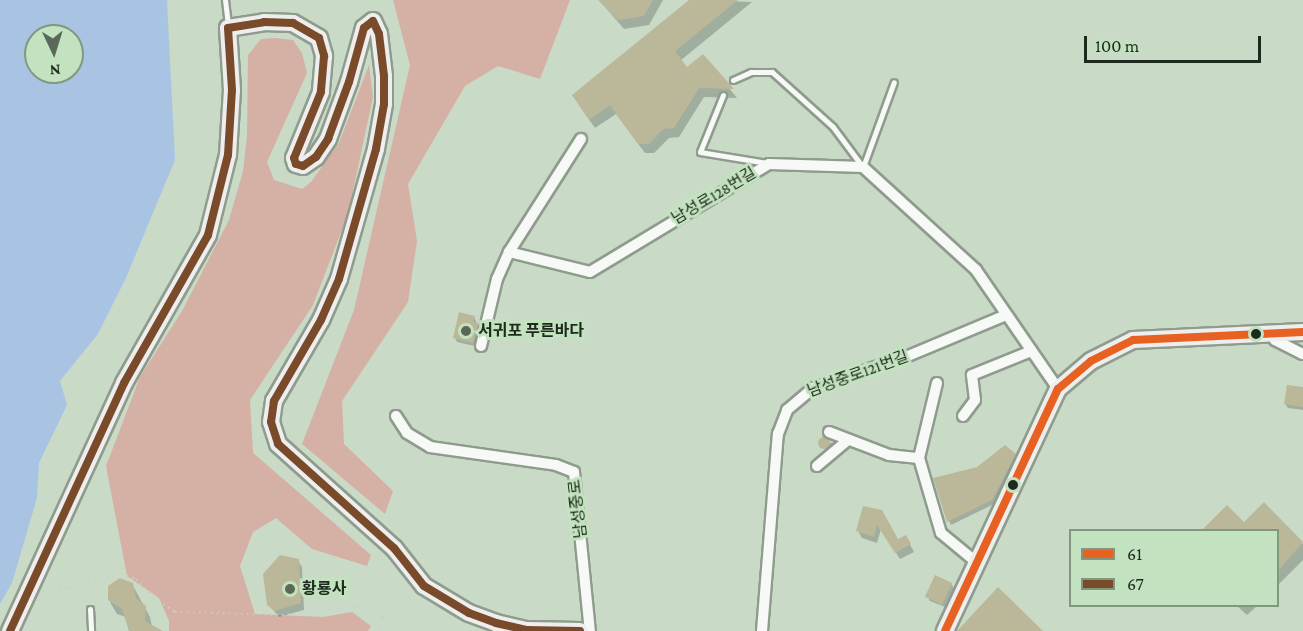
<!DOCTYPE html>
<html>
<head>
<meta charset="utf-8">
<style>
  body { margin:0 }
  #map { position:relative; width:1303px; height:631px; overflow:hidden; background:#c9dac7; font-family:"Crimson Pro","Noto Sans KR",serif }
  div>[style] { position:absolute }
  .green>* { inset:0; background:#d5b0a5 }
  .water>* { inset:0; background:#a9c4e3 }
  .shadow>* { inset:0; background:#0003 }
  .building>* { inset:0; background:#bbb89a; transform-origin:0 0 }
  .round { border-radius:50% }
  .path>* { height:2px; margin-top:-1px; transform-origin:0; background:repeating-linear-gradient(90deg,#cacfc9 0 1.5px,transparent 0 6px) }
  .roads { filter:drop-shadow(2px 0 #8f9c8d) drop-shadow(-2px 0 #8f9c8d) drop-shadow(0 2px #8f9c8d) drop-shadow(0 -2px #8f9c8d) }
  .lane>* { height:5px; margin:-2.5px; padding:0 2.5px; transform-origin:2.5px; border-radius:2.5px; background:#f7f9f7 }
  .street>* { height:10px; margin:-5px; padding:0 5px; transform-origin:5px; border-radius:5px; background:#f7f9f7 }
  .secondary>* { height:16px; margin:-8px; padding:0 8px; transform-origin:8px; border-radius:8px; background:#eee }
  .bus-1>* { height:8px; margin:-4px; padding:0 4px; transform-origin:4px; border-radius:4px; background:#e76222 }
  .bus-2>* { height:8px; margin:-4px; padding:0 4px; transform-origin:4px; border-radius:4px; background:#7a4b2a }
  .dots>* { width:16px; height:16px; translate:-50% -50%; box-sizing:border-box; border:3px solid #c3e2bf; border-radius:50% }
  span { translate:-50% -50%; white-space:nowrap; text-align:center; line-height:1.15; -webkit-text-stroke:6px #c3e2bf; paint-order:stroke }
  .street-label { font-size:16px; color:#1e2a1d }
  .poi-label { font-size:16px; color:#1e2a1d; font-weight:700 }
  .left { translate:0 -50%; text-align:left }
  .legend { position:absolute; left:1069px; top:529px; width:210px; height:78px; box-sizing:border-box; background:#c3e2bf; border:2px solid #81987e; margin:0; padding:8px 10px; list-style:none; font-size:18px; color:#1e2a1d }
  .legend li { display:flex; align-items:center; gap:12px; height:30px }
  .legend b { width:30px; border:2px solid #81987e }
  .north { position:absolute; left:24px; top:24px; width:60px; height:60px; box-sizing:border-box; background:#c3e2bf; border:2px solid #81987e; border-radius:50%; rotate:176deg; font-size:16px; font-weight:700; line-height:24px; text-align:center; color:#1e2a1d }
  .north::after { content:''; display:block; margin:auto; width:21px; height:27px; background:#5a6858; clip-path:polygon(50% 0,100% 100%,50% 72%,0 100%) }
  .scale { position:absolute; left:1084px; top:36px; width:177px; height:27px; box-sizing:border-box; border:3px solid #1e2a1d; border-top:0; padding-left:8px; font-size:18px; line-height:21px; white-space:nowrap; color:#1e2a1d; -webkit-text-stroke:4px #c3e2bf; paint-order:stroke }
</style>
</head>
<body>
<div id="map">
  <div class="green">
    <i style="clip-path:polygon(393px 0,570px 0,540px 79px,498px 66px,465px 86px,408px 184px,417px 241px,408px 302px,342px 401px,344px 444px,393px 491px,385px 514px,302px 444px,354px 310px,410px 65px)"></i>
    <i style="clip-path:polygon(276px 38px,293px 40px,302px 53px,307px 73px,267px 162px,274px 180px,302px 189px,311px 182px,339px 143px,369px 65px,373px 97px,348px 214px,313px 305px,250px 400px,253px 453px,371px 555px,367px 566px,312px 549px,276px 518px,253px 532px,240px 566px,255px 614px,323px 617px,352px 612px,371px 626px,368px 631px,169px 631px,169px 621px,159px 598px,127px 576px,106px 466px,140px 377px,182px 311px,229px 220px,243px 171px,247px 136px,248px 55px,261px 39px)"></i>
  </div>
  <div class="water">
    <i style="clip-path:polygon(evenodd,0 0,167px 0,175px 160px,126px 278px,98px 334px,60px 381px,67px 405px,39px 463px,37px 498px,12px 583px,0 604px,0 0,36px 36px,72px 36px,72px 72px,36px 72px,36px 36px)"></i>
  </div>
  <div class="shadow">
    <i style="clip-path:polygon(599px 0,663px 0,649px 25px,624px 29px)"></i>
    <i style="clip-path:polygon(691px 0,752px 2px,680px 61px,687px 69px,703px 56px,737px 98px,704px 97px,679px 137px,669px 138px,654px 153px,645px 153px,616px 114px,595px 128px,579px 105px)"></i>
    <i style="clip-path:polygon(474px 317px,479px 328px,475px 346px,457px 342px,455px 338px)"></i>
    <i style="clip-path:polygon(1303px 389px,1303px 410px,1288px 408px,1285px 404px)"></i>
    <i style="clip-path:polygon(822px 437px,833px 444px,827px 450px,819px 445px)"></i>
    <i style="clip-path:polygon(1015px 455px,1018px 459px,994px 504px,951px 525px,949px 521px,977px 468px)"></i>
    <i style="clip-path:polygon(1264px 504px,1303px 544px,1303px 560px,1278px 585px,1278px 530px)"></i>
    <i style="clip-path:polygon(864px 508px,897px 541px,906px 537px,914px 552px,900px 559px,881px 529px,877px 543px,862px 538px,858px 531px)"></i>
    <i style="clip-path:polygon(298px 561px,302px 567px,304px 610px,279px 617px,269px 605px)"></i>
    <i style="clip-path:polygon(132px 584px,150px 617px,153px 631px,129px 631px,126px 617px,117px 614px,111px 604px,108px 592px)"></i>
    <i style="clip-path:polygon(951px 584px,954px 588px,945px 607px,930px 601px,927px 596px)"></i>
    <i style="clip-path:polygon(1237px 606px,1257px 606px,1247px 615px)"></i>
  </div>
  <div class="building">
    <i style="clip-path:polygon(598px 0,653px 0,644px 16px,618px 20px)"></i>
    <i style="clip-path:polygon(689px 0,738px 0,675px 51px,687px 67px,703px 54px,734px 89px,699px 88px,674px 128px,663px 129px,649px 144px,638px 144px,610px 105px,589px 120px,572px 95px)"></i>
    <i style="clip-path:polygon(459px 312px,475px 316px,473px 322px,478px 323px,473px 343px,453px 338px)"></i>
    <i style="clip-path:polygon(1287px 385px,1303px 387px,1303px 407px,1284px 404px)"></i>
    <i class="round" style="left:818px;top:437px;width:12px;height:12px"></i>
    <i style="clip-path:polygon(1005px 445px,1016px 454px,992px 500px,947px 522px,933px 478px,977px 467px)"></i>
    <i style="clip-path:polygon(1264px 502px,1303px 542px,1278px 571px,1278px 531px,1201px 531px,1227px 505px,1244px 522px)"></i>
    <i style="clip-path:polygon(863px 506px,882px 510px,898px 539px,906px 535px,911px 544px,895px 553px,877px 525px,874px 537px,856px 531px)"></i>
    <i style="clip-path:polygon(280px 555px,299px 559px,301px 603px,274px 611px,267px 605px,263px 574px)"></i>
    <i style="left:935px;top:575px;width:19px;height:24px;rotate:25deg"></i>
    <i style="clip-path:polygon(120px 578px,133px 583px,136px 598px,146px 606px,145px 621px,163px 631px,129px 631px,122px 609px,108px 600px,108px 586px)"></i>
    <i style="clip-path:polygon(998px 587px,1043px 631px,957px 631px)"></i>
  </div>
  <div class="path">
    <i style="left:43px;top:590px;width:6px;rotate:31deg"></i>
    <i style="left:48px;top:593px;width:75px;rotate:-14.6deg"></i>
    <i style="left:121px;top:574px;width:16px;rotate:18deg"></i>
    <i style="left:136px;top:579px;width:25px;rotate:48deg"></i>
    <i style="left:153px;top:598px;width:26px;rotate:32deg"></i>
    <i style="left:175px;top:612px;width:107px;rotate:1.6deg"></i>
    <i style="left:282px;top:615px;width:78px;rotate:-6.7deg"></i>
    <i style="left:359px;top:606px;width:26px;rotate:25deg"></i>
    <i style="left:380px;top:631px;width:14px;rotate:-78deg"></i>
    <i style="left:383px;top:617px;width:37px;rotate:-47deg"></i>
  </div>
  <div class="roads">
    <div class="lane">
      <i style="left:225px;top:0;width:26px;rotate:83deg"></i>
      <i style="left:733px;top:80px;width:20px;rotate:-24deg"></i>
      <i style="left:751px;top:72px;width:21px"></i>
      <i style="left:772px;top:72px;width:82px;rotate:42deg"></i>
      <i style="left:833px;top:127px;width:49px;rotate:53.4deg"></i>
      <i style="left:723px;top:95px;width:61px;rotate:112deg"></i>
      <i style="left:700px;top:152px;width:68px;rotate:9.3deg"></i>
      <i style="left:863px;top:167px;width:90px;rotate:-70deg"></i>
      <i style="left:90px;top:609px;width:22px;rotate:87deg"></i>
    </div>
    <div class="street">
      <i style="left:509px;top:252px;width:134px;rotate:-57.5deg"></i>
      <i style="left:1274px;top:333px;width:7px;rotate:82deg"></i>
      <i style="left:1275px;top:340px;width:31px;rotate:27deg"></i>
      <i style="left:481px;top:346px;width:69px;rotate:-76.6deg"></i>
      <i style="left:497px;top:279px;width:30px;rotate:-66deg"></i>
      <i style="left:509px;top:252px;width:83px;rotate:13.9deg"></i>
      <i style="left:590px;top:272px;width:209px;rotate:-31.1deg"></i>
      <i style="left:769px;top:164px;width:94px;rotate:1.8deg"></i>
      <i style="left:863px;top:167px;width:153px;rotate:42.3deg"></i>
      <i style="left:976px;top:270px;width:145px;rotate:55.4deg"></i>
      <i style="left:937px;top:383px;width:77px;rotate:103.5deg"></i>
      <i style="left:919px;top:458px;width:78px;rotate:73.7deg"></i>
      <i style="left:941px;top:533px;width:45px;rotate:39.6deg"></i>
      <i style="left:396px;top:416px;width:20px;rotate:57deg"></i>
      <i style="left:407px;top:433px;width:27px;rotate:31deg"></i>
      <i style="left:430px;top:447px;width:127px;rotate:8.1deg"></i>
      <i style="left:556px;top:465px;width:19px;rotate:21deg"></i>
      <i style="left:574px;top:472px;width:160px;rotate:84.3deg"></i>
      <i style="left:963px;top:416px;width:20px;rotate:-53deg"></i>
      <i style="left:975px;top:400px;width:25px;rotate:-97deg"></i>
      <i style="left:972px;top:375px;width:64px;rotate:-22.1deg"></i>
      <i style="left:829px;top:432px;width:64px;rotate:21deg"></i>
      <i style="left:889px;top:455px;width:30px;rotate:6deg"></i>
      <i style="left:817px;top:466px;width:40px;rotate:-40deg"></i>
      <i style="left:762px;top:631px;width:198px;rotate:-85.4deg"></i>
      <i style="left:778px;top:434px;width:26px;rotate:-69deg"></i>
      <i style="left:787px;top:410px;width:34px;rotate:-40deg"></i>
      <i style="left:813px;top:388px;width:100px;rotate:-18.6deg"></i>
      <i style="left:908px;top:356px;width:106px;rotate:-22.7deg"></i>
    </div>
    <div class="secondary">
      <i style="left:10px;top:631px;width:273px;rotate:-65.3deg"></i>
      <i style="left:124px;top:383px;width:170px;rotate:-60.4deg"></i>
      <i style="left:208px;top:235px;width:82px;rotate:-76deg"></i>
      <i style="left:228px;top:155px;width:65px;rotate:-86.5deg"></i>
      <i style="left:232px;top:90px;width:62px;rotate:-93.7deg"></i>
      <i style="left:228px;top:28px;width:36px;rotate:-9deg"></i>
      <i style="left:264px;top:22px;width:29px;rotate:2deg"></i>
      <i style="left:293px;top:23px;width:30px;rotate:30deg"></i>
      <i style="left:319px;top:38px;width:19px;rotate:74deg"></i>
      <i style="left:324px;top:56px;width:36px;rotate:95deg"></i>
      <i style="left:321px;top:92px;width:71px;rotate:112.2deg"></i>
      <i style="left:294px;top:158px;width:6px;rotate:72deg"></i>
      <i style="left:296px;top:164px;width:7px;rotate:16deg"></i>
      <i style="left:303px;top:166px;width:16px;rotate:-35deg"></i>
      <i style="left:316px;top:157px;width:22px;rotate:-56deg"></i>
      <i style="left:328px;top:139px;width:61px;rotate:-69.8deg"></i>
      <i style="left:349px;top:82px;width:56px;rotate:-74.5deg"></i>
      <i style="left:364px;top:28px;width:11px;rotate:-38deg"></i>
      <i style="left:373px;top:21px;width:14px;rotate:65deg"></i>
      <i style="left:379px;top:34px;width:42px;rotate:83.2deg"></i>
      <i style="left:384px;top:76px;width:28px;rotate:90deg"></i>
      <i style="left:384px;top:104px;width:46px;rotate:100.1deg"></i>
      <i style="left:376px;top:149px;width:135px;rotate:105.9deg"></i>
      <i style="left:339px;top:279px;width:45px;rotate:113.7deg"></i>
      <i style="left:321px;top:320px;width:94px;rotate:120.1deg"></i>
      <i style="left:274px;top:401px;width:21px;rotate:98deg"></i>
      <i style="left:271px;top:422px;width:23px;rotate:72deg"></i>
      <i style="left:278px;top:444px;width:156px;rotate:41.9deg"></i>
      <i style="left:394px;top:548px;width:48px;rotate:51.7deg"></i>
      <i style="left:424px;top:586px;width:52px;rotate:31deg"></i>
      <i style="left:469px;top:613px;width:29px;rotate:20deg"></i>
      <i style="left:496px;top:623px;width:32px;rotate:13deg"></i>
      <i style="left:527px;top:630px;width:53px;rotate:1.1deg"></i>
      <i style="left:945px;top:631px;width:267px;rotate:-65deg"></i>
      <i style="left:1058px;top:389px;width:43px;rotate:-40.3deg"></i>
      <i style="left:1091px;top:361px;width:47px;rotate:-26.6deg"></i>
      <i style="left:1133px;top:340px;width:170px;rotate:-2.7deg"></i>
    </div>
  </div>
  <div class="bus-1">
    <i style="left:945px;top:631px;width:267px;rotate:-65deg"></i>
    <i style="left:1058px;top:389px;width:43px;rotate:-40.3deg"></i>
    <i style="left:1091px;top:361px;width:47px;rotate:-26.6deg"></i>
    <i style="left:1133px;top:340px;width:170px;rotate:-2.7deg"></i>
  </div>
  <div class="bus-2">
    <i style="left:10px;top:631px;width:273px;rotate:-65.3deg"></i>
    <i style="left:124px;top:383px;width:170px;rotate:-60.4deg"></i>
    <i style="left:208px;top:235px;width:82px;rotate:-76deg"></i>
    <i style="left:228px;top:155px;width:65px;rotate:-86.5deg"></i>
    <i style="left:232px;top:90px;width:62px;rotate:-93.7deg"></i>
    <i style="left:228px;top:28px;width:36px;rotate:-9deg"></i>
    <i style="left:264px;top:22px;width:29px;rotate:2deg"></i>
    <i style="left:293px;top:23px;width:30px;rotate:30deg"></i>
    <i style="left:319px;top:38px;width:19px;rotate:74deg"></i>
    <i style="left:324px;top:56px;width:36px;rotate:95deg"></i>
    <i style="left:321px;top:92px;width:71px;rotate:112.2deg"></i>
    <i style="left:294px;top:158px;width:6px;rotate:72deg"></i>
    <i style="left:296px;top:164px;width:7px;rotate:16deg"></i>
    <i style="left:303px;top:166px;width:16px;rotate:-35deg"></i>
    <i style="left:316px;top:157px;width:22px;rotate:-56deg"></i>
    <i style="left:328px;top:139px;width:61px;rotate:-69.8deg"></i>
    <i style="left:349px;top:82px;width:56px;rotate:-74.5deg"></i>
    <i style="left:364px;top:28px;width:11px;rotate:-38deg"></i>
    <i style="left:373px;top:21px;width:14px;rotate:65deg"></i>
    <i style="left:379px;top:34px;width:42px;rotate:83.2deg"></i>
    <i style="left:384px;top:76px;width:28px;rotate:90deg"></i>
    <i style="left:384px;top:104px;width:46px;rotate:100.1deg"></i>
    <i style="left:376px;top:149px;width:135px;rotate:105.9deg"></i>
    <i style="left:339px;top:279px;width:45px;rotate:113.7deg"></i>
    <i style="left:321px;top:320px;width:94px;rotate:120.1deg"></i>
    <i style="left:274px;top:401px;width:21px;rotate:98deg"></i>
    <i style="left:271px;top:422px;width:23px;rotate:72deg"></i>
    <i style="left:278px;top:444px;width:156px;rotate:41.9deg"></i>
    <i style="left:394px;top:548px;width:48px;rotate:51.7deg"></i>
    <i style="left:424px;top:586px;width:52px;rotate:31deg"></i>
    <i style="left:469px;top:613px;width:29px;rotate:20deg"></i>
    <i style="left:496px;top:623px;width:32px;rotate:13deg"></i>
    <i style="left:527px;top:630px;width:53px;rotate:1.1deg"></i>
  </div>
  <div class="dots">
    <i style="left:466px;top:331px;background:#5a6858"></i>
    <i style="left:1256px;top:334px;background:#1e2a1d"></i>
    <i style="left:1013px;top:485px;background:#1e2a1d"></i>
    <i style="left:290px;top:589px;background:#5a6858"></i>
  </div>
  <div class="street-label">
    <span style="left:714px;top:196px;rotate:-31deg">남성로128번길</span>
    <span style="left:858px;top:374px;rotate:-20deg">남성중로121번길</span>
    <span style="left:578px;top:509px;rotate:-97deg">남성중로</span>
  </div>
  <div class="poi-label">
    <span class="left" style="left:478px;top:331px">서귀포 푸른바다</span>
    <span class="left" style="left:302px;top:589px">황룡사</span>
  </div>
  <ul class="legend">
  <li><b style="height:8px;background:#e76222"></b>61</li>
  <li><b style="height:8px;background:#7a4b2a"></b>67</li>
  </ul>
  <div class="north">N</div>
  <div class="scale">100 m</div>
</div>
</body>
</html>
